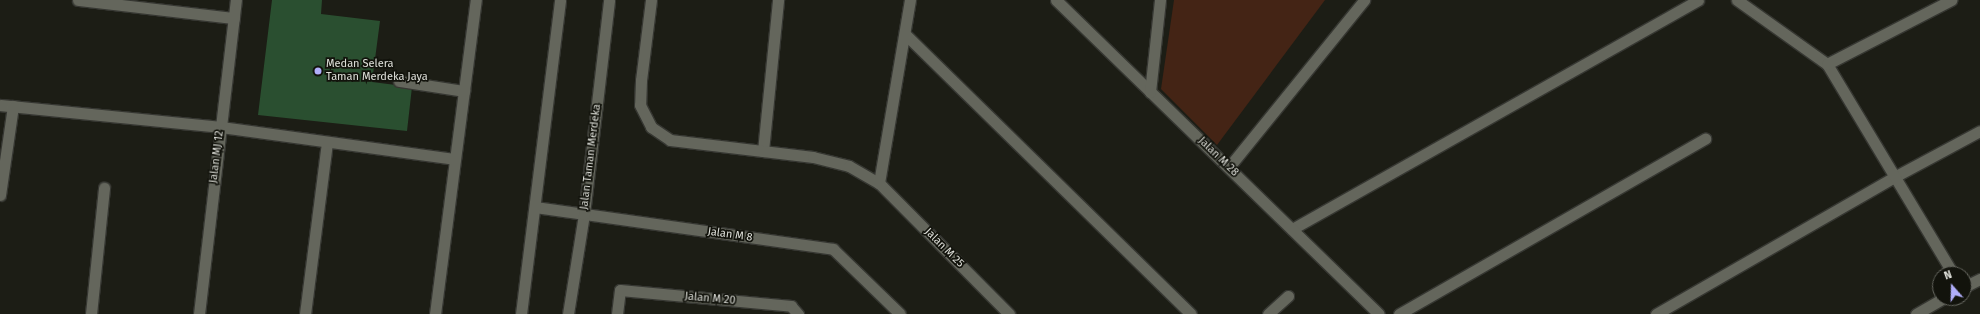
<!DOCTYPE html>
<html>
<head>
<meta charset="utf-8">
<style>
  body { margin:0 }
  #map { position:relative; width:1980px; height:314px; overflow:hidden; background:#1c1d15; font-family:"Fira Sans",sans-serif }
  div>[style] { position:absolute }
  .green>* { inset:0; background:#442415 }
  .building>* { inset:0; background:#2a4f30 }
  .roads { filter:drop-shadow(1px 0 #363732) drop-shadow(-1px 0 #363732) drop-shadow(0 1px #363732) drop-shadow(0 -1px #363732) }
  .service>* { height:11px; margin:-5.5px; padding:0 5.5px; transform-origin:5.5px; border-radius:5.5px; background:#64665c }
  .minor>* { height:11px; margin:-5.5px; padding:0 5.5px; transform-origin:5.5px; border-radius:5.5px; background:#64665c }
  .secondary>* { height:11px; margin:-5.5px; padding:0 5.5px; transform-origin:5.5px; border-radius:5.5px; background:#64665c }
  .dots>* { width:11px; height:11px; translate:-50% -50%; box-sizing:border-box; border:2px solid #12130c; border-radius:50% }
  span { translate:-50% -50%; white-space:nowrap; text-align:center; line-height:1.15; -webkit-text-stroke:3.5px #12130c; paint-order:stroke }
  .poi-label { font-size:11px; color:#dfe0da }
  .left { translate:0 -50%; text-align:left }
  .street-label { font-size:11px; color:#dfe0da }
  .north { position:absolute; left:1932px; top:266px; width:40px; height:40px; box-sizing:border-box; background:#12130c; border:1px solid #64655e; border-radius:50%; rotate:340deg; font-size:11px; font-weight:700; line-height:16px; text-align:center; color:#dfe0da }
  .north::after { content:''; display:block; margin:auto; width:14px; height:18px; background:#b0aefa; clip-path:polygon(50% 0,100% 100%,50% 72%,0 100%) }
</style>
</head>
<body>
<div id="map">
  <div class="green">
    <i style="clip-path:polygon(1174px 0,1325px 0,1217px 145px,1161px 89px)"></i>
  </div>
  <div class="building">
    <i style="clip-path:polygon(272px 0,322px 0,321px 14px,380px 21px,372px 82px,412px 87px,407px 131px,258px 115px)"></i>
  </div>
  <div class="roads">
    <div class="service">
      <i style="left:78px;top:0;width:157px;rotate:6.6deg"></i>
      <i style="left:905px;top:34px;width:400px;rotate:44.4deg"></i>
      <i style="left:399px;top:81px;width:66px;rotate:8.7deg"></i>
      <i style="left:763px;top:151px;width:152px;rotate:-84.3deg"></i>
      <i style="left:1292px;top:229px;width:466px;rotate:-29.4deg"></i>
      <i style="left:91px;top:314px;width:127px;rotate:-84.1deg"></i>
      <i style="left:305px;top:314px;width:172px;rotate:-82.7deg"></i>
      <i style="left:1268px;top:314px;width:27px;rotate:-42deg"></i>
      <i style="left:1656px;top:314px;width:277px;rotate:-29.9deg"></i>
      <i style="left:1896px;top:176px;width:95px;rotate:-28.2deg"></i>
    </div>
    <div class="minor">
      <i style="left:651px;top:0;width:81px;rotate:97.1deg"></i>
      <i style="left:641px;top:80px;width:25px;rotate:92deg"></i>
      <i style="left:640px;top:105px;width:25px;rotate:63deg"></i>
      <i style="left:651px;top:127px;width:23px;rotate:34deg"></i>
      <i style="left:670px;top:140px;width:144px;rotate:6.8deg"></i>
      <i style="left:813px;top:157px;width:37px;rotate:14deg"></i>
      <i style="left:849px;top:166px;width:34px;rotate:30deg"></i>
      <i style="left:879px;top:183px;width:185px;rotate:45.2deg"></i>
      <i style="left:1056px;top:0;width:450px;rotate:44.2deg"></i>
      <i style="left:1737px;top:0;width:110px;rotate:35.4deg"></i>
      <i style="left:1827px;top:64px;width:245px;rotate:59deg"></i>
      <i style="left:1827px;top:64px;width:140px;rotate:-27.3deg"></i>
      <i style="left:1150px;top:92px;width:93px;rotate:-83.8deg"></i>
      <i style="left:0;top:105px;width:222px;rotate:5.7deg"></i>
      <i style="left:221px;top:127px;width:235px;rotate:7.8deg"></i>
      <i style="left:1229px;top:167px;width:215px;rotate:-51deg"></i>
      <i style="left:879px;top:183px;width:186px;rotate:-80.4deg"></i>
      <i style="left:0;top:195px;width:90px;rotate:-81.7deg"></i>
      <i style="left:535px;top:207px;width:301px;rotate:8deg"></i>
      <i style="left:833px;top:249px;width:93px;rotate:44.1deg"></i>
      <i style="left:1964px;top:287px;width:18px;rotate:-27deg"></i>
      <i style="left:199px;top:314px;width:316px;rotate:-83.3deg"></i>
      <i style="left:435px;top:314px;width:317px;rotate:-82.6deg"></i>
      <i style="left:617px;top:314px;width:24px;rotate:-83deg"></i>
      <i style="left:620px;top:290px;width:172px;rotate:5.3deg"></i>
      <i style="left:791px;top:306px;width:11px;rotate:49deg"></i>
      <i style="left:1399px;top:314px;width:353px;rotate:-29.8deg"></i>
      <i style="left:1916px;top:314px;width:32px;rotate:-30deg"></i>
    </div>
    <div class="secondary">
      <i style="left:521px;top:314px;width:316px;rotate:-82.9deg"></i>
      <i style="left:568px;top:314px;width:101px;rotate:-80.9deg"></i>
      <i style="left:584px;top:214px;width:215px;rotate:-83.3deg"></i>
    </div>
  </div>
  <div class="dots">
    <i style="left:318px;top:71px;background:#b0aefa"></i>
  </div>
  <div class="poi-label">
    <span class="left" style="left:326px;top:71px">Medan Selera<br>Taman Merdeka Jaya</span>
  </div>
  <div class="street-label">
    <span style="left:217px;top:157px;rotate:-83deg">Jalan MJ 12</span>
    <span style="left:591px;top:157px;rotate:-83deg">Jalan Taman Merdeka</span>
    <span style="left:1218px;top:157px;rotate:44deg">Jalan M 28</span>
    <span style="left:730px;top:235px;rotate:8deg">Jalan M 8</span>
    <span style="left:944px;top:248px;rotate:45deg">Jalan M 25</span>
    <span style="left:710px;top:299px;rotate:5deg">Jalan M 20</span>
  </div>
  <div class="north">N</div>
</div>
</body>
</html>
